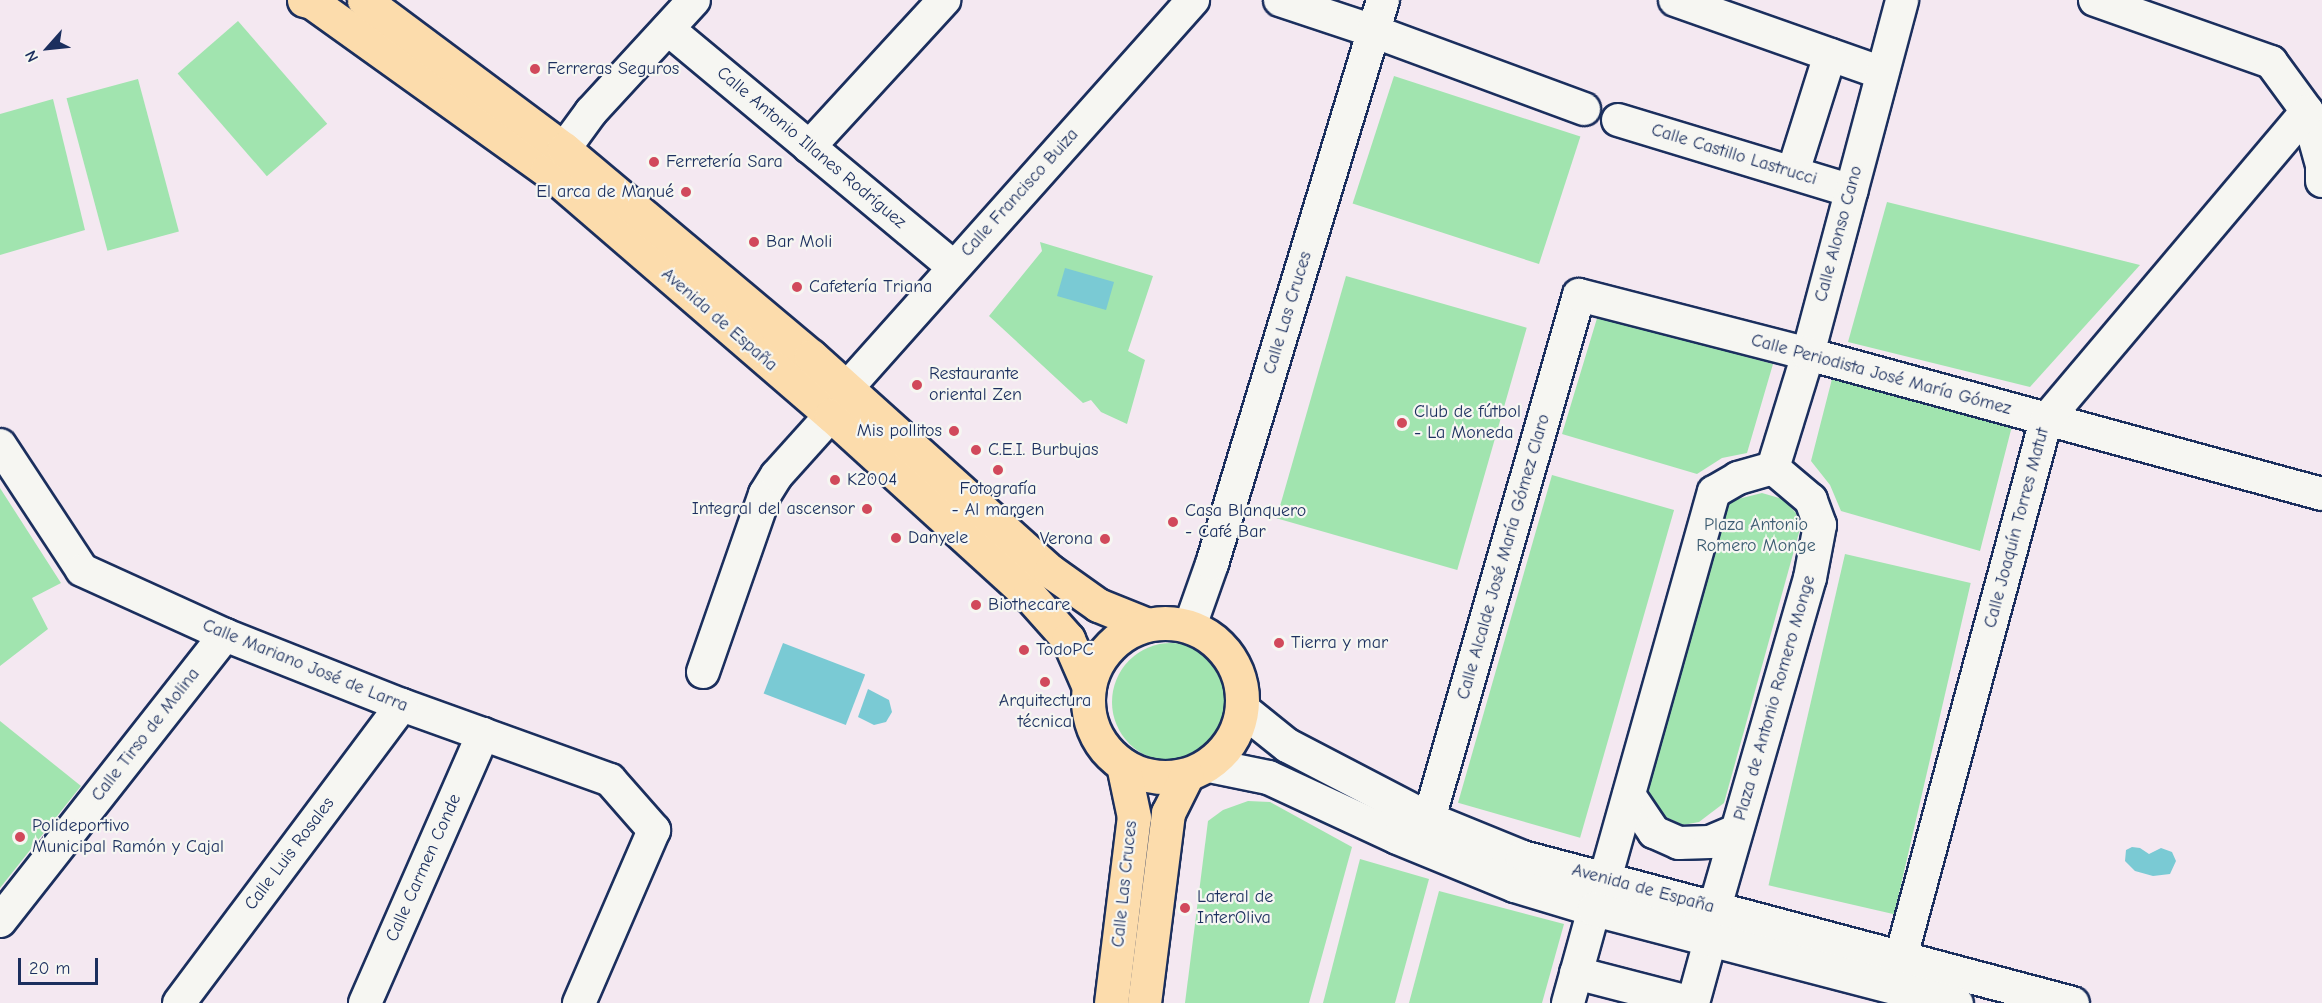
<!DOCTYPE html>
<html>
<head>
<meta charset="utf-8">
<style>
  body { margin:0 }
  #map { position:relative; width:2322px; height:1003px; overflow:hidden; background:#f4e8f1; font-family:"Comic Neue",sans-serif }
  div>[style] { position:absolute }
  .green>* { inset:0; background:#a1e4af; transform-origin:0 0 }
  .round { border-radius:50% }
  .water>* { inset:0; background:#7acad4; transform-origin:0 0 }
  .roads { filter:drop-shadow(2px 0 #1b2f5e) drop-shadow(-2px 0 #1b2f5e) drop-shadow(0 2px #1b2f5e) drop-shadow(0 -2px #1b2f5e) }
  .street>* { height:32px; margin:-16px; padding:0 16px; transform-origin:16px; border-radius:16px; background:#f6f6f2 }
  .secondary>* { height:33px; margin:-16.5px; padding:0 16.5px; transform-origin:16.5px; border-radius:16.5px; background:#f6f6f2 }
  .primary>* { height:33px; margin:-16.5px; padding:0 16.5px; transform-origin:16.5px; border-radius:16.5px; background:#fcdcac }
  .primary>.ring { margin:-16.5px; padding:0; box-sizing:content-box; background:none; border:33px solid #fcdcac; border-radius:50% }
  .dots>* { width:16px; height:16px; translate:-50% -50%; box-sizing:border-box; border:3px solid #f6f6f2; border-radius:50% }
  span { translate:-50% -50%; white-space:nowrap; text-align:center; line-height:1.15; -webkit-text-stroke:4.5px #f6f6f2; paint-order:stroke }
  .poi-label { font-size:18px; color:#1b2f5e }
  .left { translate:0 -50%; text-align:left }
  .right { translate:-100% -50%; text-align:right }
  .street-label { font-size:18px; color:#1b2f5e }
  .park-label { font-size:18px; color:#3c5c72 }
  .north { position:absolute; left:18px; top:18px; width:60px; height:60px; -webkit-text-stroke:4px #f6f6f2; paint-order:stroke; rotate:243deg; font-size:16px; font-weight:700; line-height:24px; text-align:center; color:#1b2f5e }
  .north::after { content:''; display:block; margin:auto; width:21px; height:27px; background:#1b2f5e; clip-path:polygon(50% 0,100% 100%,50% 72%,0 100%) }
  .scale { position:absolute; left:18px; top:958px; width:80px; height:27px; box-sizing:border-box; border:3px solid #1b2f5e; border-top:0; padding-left:8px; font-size:18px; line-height:21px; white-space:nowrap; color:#1b2f5e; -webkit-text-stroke:4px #f6f6f2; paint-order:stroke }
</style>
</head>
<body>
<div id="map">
  <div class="green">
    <i style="left:238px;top:21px;width:136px;height:80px;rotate:49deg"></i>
    <i style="left:1394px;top:76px;width:196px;height:134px;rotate:18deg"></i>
    <i style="left:138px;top:79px;width:158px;height:74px;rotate:75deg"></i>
    <i style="clip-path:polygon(53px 99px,85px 230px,0 255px,0 114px)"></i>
    <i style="clip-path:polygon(1887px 202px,2140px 265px,2030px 387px,1848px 342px)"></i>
    <i style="clip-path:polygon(1040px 242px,1153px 276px,1128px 351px,1145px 360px,1127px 424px,1101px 412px,1091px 400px,1083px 403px,989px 316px,1042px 251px)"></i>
    <i style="left:1346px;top:276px;width:188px;height:252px;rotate:16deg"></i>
    <i style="clip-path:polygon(1598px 315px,1773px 364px,1747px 453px,1722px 458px,1697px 474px,1562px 434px)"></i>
    <i style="clip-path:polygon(1833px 375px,2012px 426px,1980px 551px,1841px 511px,1830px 485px,1811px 461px)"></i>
    <i style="left:1552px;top:475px;width:127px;height:341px;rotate:16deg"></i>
    <i style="clip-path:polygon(0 488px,61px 583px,32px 598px,48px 629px,0 666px)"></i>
    <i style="clip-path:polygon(1762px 493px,1783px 499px,1796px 513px,1800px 529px,1724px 803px,1699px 822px,1683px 825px,1666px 817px,1656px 807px,1649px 791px,1652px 774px,1722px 513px,1730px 501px)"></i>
    <i style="left:1845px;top:554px;width:129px;height:340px;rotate:13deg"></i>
    <i class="round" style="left:1112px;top:643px;width:118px;height:118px"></i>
    <i style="clip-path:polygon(0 721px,81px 786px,0 888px)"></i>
    <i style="clip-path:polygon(1248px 801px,1270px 802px,1352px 847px,1309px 1003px,1185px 1003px,1208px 821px,1223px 810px)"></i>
    <i style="clip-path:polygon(1360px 859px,1429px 879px,1395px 1003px,1323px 1003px)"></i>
    <i style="clip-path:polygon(1439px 891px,1564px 924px,1542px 1003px,1409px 1003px)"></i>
  </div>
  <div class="water">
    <i style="left:1065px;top:268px;width:51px;height:29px;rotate:16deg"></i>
    <i style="left:783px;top:643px;width:88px;height:54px;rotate:21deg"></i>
    <i style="clip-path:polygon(868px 689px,889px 700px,892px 712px,886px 722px,874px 725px,858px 717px)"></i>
    <i style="clip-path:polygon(2132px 847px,2140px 848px,2149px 854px,2161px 848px,2172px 852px,2176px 861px,2170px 874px,2153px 876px,2135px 871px,2125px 861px,2126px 850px)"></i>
  </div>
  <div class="roads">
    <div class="street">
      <i style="left:1280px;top:0;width:98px;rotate:18.4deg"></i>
      <i style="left:1373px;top:31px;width:225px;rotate:20.3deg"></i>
      <i style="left:1675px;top:0;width:219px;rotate:19.4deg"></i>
      <i style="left:2095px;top:0;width:187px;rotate:19.4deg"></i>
      <i style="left:2271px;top:62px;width:61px;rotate:53.7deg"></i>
      <i style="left:2307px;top:111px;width:56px;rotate:74.5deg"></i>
      <i style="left:2322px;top:165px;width:16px;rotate:90deg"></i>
      <i style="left:668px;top:29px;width:372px;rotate:39.8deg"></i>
      <i style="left:1618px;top:120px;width:244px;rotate:16.9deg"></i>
      <i style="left:809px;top:147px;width:200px;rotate:-47.4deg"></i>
      <i style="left:564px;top:149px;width:46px;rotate:-53.9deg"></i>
      <i style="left:591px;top:112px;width:152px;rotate:-47.4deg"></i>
      <i style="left:1793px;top:172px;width:123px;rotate:-72.5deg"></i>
      <i style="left:847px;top:388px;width:520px;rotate:-48.27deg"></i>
      <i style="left:0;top:445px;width:149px;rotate:56.7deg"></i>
      <i style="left:82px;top:570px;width:157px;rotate:24.4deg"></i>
      <i style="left:225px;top:635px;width:190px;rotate:21.6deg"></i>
      <i style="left:402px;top:705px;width:221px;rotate:19.8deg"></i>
      <i style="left:610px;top:780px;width:67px;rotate:48.7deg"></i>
      <i style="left:654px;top:830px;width:189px;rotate:113.4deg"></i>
      <i style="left:1773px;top:468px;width:119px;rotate:-72.9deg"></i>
      <i style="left:1808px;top:354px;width:366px;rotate:-75.1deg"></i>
      <i style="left:1190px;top:626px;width:66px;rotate:-70.5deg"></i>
      <i style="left:1212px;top:564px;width:589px;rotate:-73.13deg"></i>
      <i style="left:703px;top:672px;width:188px;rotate:-70.8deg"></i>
      <i style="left:765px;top:494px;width:22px;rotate:-58deg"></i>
      <i style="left:777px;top:475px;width:81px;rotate:-48deg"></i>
      <i style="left:1629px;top:795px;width:45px;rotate:56deg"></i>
      <i style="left:1654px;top:832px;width:27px;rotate:24deg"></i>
      <i style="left:1679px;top:843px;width:31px;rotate:-2deg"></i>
      <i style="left:1710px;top:842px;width:28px;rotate:-23deg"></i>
      <i style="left:1429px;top:819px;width:545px;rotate:-74.03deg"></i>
      <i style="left:1579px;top:295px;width:236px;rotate:14.4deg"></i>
      <i style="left:1808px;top:354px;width:533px;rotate:15.24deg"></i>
      <i style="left:1605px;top:879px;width:402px;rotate:-74.3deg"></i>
      <i style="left:1714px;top:492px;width:28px;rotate:-30deg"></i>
      <i style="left:1738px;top:478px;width:36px;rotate:-16deg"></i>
      <i style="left:1715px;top:907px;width:342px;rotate:-73.9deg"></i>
      <i style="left:1810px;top:578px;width:54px;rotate:-79.3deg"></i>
      <i style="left:1820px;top:525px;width:27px;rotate:-110deg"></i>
      <i style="left:1811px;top:500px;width:50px;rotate:-139.9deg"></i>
      <i style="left:0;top:921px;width:364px;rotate:-51.8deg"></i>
      <i style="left:1901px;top:957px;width:556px;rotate:-74.89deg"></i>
      <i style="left:2046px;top:420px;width:404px;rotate:-49.8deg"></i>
      <i style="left:1576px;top:973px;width:120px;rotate:14.5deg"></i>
      <i style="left:179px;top:1003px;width:372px;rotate:-53.2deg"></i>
      <i style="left:365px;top:1003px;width:294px;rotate:-66.3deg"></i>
      <i style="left:1568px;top:1003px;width:98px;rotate:-74.5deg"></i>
      <i style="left:1693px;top:1003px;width:68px;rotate:-74.7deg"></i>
    </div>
    <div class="secondary">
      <i style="left:1242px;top:709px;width:58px;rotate:38.7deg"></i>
      <i style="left:1287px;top:745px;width:160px;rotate:27.5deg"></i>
      <i style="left:1429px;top:819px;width:100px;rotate:22.2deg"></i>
      <i style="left:1522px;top:857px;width:569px;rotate:14.87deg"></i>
      <i style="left:1209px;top:765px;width:60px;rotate:11.5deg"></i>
      <i style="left:1268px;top:777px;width:142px;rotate:24.9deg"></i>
      <i style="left:1397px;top:837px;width:126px;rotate:22.3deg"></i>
      <i style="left:1514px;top:885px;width:84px;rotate:16.7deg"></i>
      <i style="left:1594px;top:909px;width:374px;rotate:14.6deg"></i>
    </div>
    <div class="primary">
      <i style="left:304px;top:0;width:8px;rotate:14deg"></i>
      <i style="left:312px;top:2px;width:289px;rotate:35.6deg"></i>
      <i style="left:547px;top:170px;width:375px;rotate:40.8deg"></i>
      <i style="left:831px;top:415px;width:268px;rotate:42.3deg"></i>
      <i style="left:1029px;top:595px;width:59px;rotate:48.4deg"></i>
      <i style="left:1068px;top:639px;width:52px;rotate:66.4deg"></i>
      <i style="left:364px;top:0;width:249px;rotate:36.7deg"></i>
      <i style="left:564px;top:149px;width:322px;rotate:40deg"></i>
      <i style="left:811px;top:356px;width:321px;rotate:42deg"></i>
      <i style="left:1050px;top:571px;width:59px;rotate:35.3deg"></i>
      <i style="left:1098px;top:605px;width:51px;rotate:22deg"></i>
      <i class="ring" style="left:1088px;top:623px;width:121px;height:121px"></i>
      <i style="left:1111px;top:1003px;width:187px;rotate:-83deg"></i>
      <i style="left:1134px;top:817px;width:53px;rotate:-101.9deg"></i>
      <i style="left:1144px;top:1003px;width:192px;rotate:-82.8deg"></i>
      <i style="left:1168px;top:813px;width:42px;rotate:-63.4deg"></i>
    </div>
  </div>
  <div class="dots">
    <i style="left:535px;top:69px;background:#d1495b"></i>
    <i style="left:654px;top:162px;background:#d1495b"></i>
    <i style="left:686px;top:192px;background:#d1495b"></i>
    <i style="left:754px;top:242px;background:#d1495b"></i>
    <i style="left:797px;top:287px;background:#d1495b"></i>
    <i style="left:917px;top:385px;background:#d1495b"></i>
    <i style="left:1402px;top:423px;background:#d1495b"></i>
    <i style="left:954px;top:431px;background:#d1495b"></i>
    <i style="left:976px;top:450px;background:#d1495b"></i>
    <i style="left:998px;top:470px;background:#d1495b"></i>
    <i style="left:835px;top:480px;background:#d1495b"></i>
    <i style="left:867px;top:509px;background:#d1495b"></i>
    <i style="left:1173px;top:522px;background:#d1495b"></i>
    <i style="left:896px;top:538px;background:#d1495b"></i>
    <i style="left:1105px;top:539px;background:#d1495b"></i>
    <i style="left:976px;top:605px;background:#d1495b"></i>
    <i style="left:1279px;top:643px;background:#d1495b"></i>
    <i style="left:1024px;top:650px;background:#d1495b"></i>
    <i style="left:1045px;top:682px;background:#d1495b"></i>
    <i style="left:20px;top:837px;background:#d1495b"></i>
    <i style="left:1185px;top:908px;background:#d1495b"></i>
  </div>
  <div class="poi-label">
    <span class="left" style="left:547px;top:69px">Ferreras Seguros</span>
    <span class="left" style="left:666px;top:162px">Ferretería Sara</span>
    <span class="right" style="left:674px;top:192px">El arca de Manué</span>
    <span class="left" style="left:766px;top:242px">Bar Moli</span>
    <span class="left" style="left:809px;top:287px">Cafetería Triana</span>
    <span class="left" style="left:929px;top:385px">Restaurante<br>oriental Zen</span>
    <span class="left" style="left:1414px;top:423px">Club de fútbol<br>- La Moneda</span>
    <span class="right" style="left:942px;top:431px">Mis pollitos</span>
    <span class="left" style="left:988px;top:450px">C.E.I. Burbujas</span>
    <span class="left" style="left:847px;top:480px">K2004</span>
    <span style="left:998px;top:500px">Fotografía<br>- Al margen</span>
    <span class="right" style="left:855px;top:509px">Integral del ascensor</span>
    <span class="left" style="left:1185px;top:522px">Casa Blanquero<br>- Café Bar</span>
    <span class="left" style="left:908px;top:538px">Danyele</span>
    <span class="right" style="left:1093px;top:539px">Verona</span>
    <span class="left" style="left:988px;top:605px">Biothecare</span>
    <span class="left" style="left:1291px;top:643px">Tierra y mar</span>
    <span class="left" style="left:1036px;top:650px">TodoPC</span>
    <span style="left:1045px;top:712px">Arquitectura<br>técnica</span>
    <span class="left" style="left:32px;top:837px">Polideportivo<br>Municipal Ramón y Cajal</span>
    <span class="left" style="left:1197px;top:908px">Lateral de<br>InterOliva</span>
  </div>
  <div class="street-label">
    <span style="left:811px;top:148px;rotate:40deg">Calle Antonio Illanes Rodríguez</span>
    <span style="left:1734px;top:155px;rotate:17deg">Calle Castillo Lastrucci</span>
    <span style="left:1020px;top:193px;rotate:-48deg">Calle Francisco Buiza</span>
    <span style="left:1839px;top:234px;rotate:-75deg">Calle Alonso Cano</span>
    <span style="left:1288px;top:313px;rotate:-73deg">Calle Las Cruces</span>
    <span style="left:719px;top:320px;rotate:41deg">Avenida de España</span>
    <span style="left:1881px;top:375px;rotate:15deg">Calle Periodista José María Gómez</span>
    <span style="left:2017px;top:528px;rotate:-75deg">Calle Joaquín Torres Matut</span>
    <span style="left:1504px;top:557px;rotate:-74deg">Calle Alcalde José María Gómez Claro</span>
    <span style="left:305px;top:666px;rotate:22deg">Calle Mariano José de Larra</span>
    <span style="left:1775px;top:698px;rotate:-74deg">Plaza de Antonio Romero Monge</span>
    <span style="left:146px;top:735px;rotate:-52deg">Calle Tirso de Molina</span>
    <span style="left:290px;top:854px;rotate:-53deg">Calle Luis Rosales</span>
    <span style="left:424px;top:868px;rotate:-66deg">Calle Carmen Conde</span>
    <span style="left:1125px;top:884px;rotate:-84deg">Calle Las Cruces</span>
    <span style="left:1643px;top:889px;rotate:15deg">Avenida de España</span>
  </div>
  <div class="park-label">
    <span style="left:1756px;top:536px">Plaza Antonio<br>Romero Monge</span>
  </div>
  <div class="north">N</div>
  <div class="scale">20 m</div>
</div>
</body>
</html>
